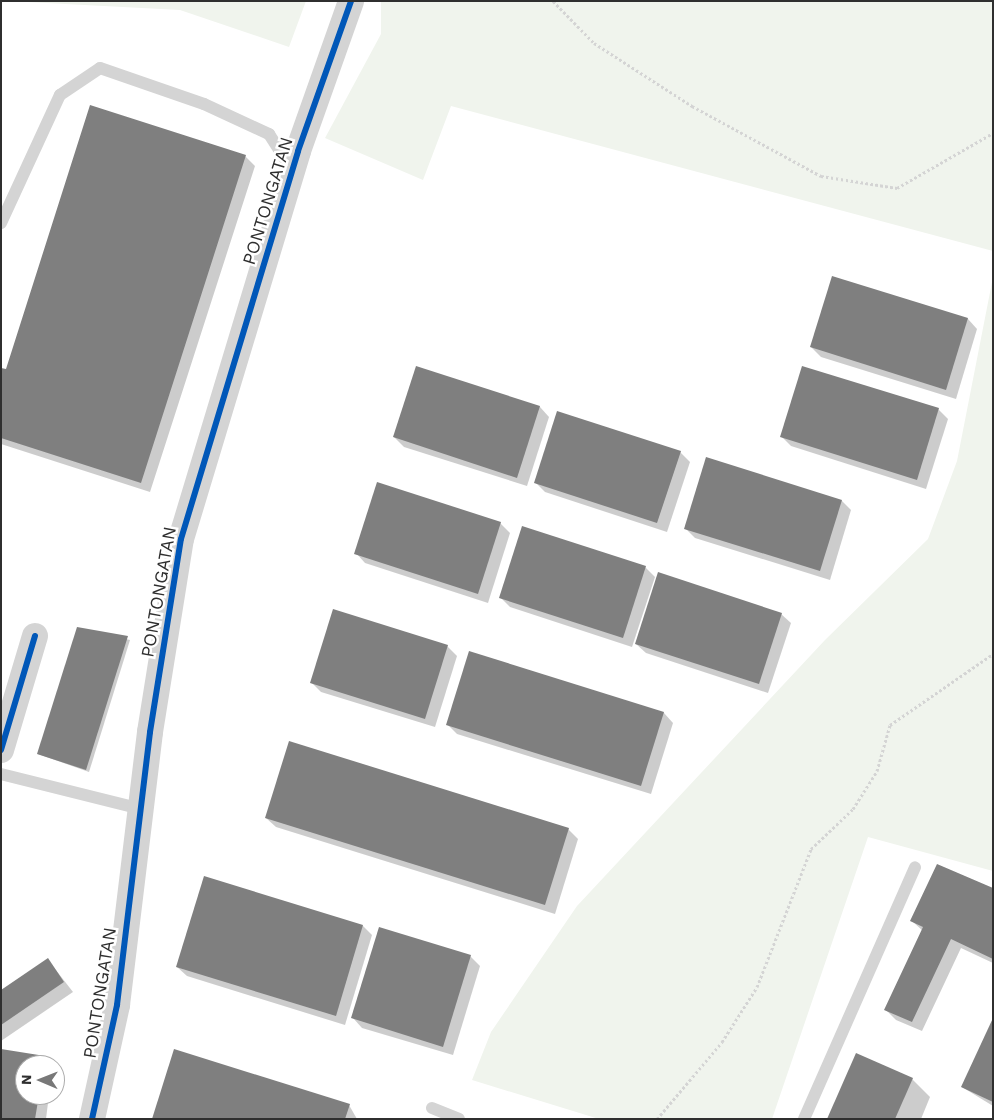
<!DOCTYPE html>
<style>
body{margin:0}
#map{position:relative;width:994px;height:1120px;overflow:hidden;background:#fff;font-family:"Work Sans",sans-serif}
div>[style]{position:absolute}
.green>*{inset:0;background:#f0f4ed}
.shadow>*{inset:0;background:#0003}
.building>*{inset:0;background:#7f7f7f}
.path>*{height:3px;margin-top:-1.5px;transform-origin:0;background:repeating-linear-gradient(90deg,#d4d4d4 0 2.5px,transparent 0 5px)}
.lane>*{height:12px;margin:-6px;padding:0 6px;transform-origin:6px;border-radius:6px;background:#d4d4d4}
.street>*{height:26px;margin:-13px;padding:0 13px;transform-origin:13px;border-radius:13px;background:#d4d4d4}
.cycleway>*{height:6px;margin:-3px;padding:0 3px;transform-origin:3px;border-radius:3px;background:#0057b8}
span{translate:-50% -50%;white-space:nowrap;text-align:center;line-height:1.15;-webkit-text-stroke:5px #fff;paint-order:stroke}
.street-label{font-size:18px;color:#2f2f2f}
.frame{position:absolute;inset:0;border:2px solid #2f2f2f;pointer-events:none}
.north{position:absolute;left:15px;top:1055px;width:50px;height:50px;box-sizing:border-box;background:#fff;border:1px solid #acacac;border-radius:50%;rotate:271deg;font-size:14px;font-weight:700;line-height:20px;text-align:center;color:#2f2f2f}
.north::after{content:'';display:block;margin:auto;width:18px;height:22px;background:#787878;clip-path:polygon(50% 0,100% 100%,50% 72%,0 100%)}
</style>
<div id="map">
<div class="green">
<div style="clip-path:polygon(8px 1px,306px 1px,289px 47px,180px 10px)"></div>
<div style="clip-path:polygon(381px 1px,993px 1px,993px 251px,451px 106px,423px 180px,325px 138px,381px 34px)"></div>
<div style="clip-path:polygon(993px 277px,993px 871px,868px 837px,772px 1119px,599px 1119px,472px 1080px,491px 1032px,577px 906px,825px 640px,928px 539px,957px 461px)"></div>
</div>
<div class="shadow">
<div style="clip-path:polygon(245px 156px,255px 166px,150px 492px,1px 444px,1px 369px,6px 371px)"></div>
<div style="clip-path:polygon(833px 277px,968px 319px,977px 329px,956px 399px,821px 357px,811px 347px)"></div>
<div style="clip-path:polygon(417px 367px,540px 407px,549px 417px,527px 486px,404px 447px,394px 437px)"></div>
<div style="clip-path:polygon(938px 409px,948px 419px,926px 489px,791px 446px,782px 437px)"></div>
<div style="clip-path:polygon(680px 452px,690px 462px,667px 532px,545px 492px,535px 482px)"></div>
<div style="clip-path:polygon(842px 501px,851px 510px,830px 580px,695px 538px,685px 528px)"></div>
<div style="clip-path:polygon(500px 523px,510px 533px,488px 603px,365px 563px,356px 553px)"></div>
<div style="clip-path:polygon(645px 567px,655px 577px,632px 647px,510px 607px,500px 597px)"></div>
<div style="clip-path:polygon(781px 614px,791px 623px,768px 693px,646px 653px,636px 644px)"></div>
<div style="clip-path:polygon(78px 628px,130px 640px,89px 772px,38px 754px)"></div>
<div style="clip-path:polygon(447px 646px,457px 656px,435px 727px,321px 692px,311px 682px)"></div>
<div style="clip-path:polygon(470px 653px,664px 713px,673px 723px,651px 794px,457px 734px,447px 724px)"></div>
<div style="clip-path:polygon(266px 818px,568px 829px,578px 839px,555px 914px,276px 827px)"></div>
<div style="clip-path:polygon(993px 890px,993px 963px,961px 948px,922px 1031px,896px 1020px,886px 1010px,923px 931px,912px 921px)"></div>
<div style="clip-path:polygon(363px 926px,372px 935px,345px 1025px,187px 976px,177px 967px)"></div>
<div style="clip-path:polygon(470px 956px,480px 966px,453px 1055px,362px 1028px,353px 1018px)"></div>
<div style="clip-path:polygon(48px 960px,73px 992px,1px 1041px,1px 992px)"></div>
<div style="clip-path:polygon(993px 1021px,993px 1106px,962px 1087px)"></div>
<div style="clip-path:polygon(1px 1050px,44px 1057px,52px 1065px,25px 1065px,25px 1095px,49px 1095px,46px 1119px,1px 1119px)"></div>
<div style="clip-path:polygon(912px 1079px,930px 1097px,921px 1119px,829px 1119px)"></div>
<div style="clip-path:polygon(349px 1105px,357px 1119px,153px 1119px)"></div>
</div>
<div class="building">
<div style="clip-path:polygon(90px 105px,246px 155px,141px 483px,1px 438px,1px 368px,6px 369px)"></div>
<div style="clip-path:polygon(832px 276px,968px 318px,946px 390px,810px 347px)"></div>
<div style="clip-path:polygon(416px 366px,540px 406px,517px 478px,393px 437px)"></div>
<div style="clip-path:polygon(802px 366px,939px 408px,917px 480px,780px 437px)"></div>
<div style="clip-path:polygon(557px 411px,681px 451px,657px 523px,534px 483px)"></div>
<div style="clip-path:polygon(706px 457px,842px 500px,820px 571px,684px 529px)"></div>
<div style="clip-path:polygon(377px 482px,501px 522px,478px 594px,354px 554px)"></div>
<div style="clip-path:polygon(522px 526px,646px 566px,623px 638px,499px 598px)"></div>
<div style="clip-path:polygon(658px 572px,782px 613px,759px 684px,635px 644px)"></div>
<div style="clip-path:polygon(333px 609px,448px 645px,425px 719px,310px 683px)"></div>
<div style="clip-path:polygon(77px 627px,128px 636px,86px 770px,37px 754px)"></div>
<div style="clip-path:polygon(469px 651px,664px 712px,641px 786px,446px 725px)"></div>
<div style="clip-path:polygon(289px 741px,569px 828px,545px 905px,265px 818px)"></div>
<div style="clip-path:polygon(937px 864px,993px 888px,993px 959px,951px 939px,912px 1022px,884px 1010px,923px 927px,910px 921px)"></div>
<div style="clip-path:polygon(204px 876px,363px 925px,336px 1016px,176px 967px)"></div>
<div style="clip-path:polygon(379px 927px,471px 955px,443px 1047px,351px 1018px)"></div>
<div style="clip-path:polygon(48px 958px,64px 982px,1px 1025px,1px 990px)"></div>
<div style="clip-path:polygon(993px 1018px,993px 1102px,961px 1087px)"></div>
<div style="clip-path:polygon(1px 1049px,45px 1056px,44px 1065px,25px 1065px,25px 1095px,39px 1095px,35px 1119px,1px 1119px)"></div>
<div style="clip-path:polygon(174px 1049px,350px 1104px,345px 1119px,152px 1119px)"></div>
<div style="clip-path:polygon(856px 1053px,913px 1078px,895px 1119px,827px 1119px)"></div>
</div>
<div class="path">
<div style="left:553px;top:1px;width:59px;rotate:45.7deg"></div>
<div style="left:594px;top:43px;width:117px;rotate:32.7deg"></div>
<div style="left:692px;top:106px;width:147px;rotate:28.5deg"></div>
<div style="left:821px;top:176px;width:77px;rotate:9deg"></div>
<div style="left:897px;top:188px;width:111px;rotate:-29.8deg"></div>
<div style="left:657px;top:1119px;width:101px;rotate:-49.8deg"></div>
<div style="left:722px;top:1042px;width:65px;rotate:-57.5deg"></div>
<div style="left:757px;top:987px;width:148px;rotate:-68.6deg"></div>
<div style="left:811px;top:849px;width:58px;rotate:-43.6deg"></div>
<div style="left:853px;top:809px;width:45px;rotate:-57.7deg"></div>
<div style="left:877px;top:771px;width:48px;rotate:-74.2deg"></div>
<div style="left:890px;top:725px;width:125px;rotate:-34.6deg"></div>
</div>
<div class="lane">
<div style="left:1px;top:223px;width:141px;rotate:-65.3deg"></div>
<div style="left:60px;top:95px;width:48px;rotate:-34deg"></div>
<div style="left:100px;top:68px;width:110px;rotate:19.1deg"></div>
<div style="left:204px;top:104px;width:72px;rotate:24.8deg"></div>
<div style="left:269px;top:134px;width:43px;rotate:57.4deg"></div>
<div style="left:1px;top:774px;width:144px;rotate:14deg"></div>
<div style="left:432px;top:1108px;width:29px;rotate:22deg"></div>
<div style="left:804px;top:1119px;width:275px;rotate:-66.2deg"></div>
</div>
<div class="street">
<div style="left:1px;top:750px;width:119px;rotate:-73.4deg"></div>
<div style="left:92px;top:1119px;width:117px;rotate:-77.6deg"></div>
<div style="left:117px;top:1005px;width:275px;rotate:-83.1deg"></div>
<div style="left:150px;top:732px;width:195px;rotate:-80.9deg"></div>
<div style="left:181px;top:539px;width:405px;rotate:-73.2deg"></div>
<div style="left:298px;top:151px;width:159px;rotate:-70.5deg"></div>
</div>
<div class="cycleway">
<div style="left:1px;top:750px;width:119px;rotate:-73.4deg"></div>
<div style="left:92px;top:1119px;width:117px;rotate:-77.6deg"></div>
<div style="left:117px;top:1005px;width:275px;rotate:-83.1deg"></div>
<div style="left:150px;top:732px;width:195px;rotate:-80.9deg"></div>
<div style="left:181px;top:539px;width:405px;rotate:-73.2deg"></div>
<div style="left:298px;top:151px;width:159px;rotate:-70.5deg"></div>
</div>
<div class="street-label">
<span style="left:268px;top:201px;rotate:-73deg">PONTONGATAN</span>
<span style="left:159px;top:592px;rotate:-80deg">PONTONGATAN</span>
<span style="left:100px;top:993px;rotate:-81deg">PONTONGATAN</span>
</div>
<div class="frame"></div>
<div class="north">N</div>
</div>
